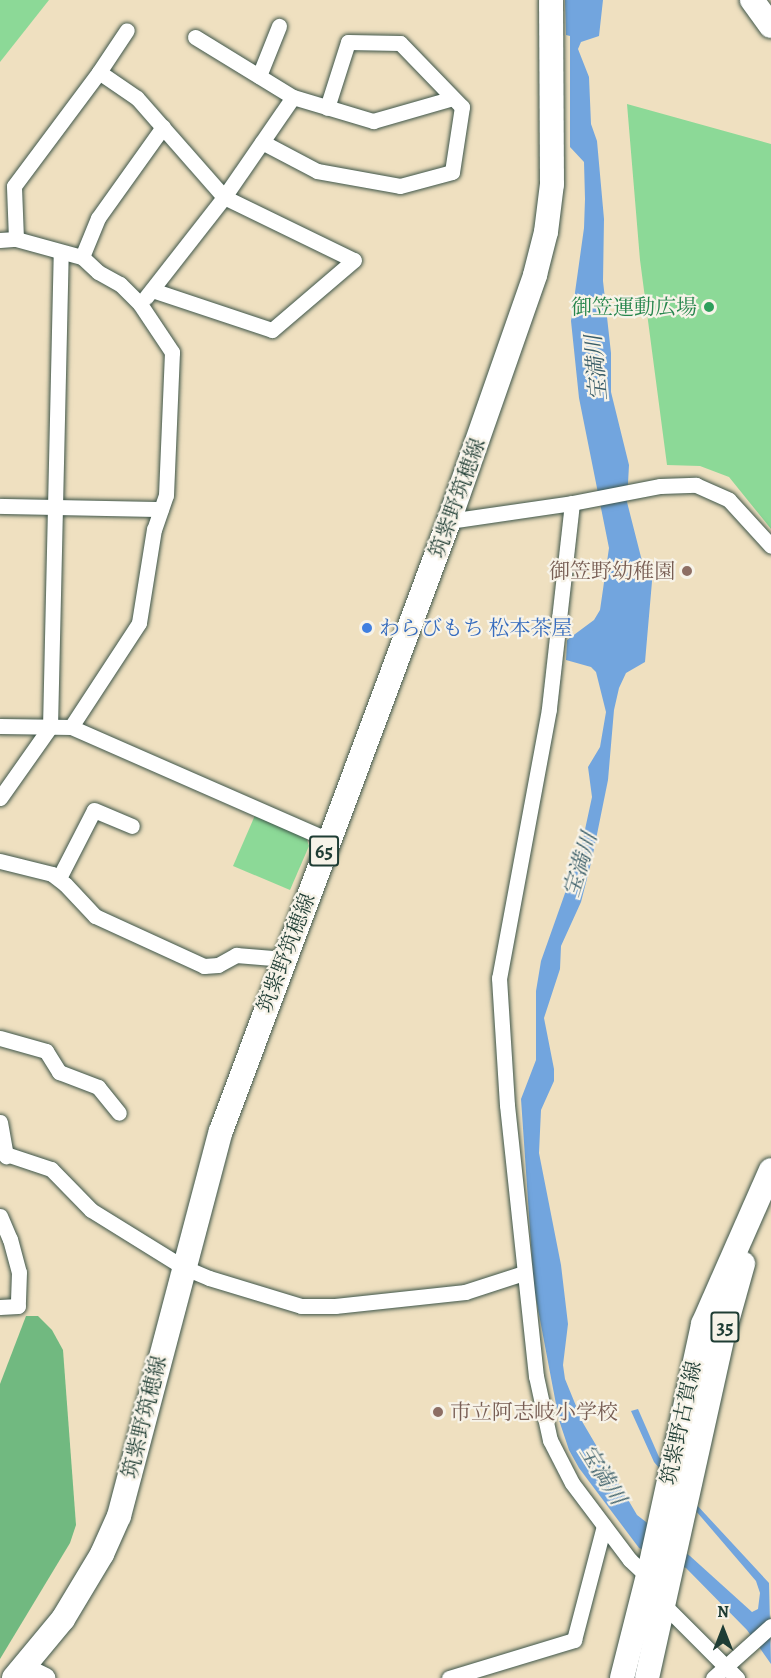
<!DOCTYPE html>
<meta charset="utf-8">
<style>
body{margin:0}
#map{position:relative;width:771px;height:1678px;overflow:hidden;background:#efe0c0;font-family:Alegreya,"Noto Serif JP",serif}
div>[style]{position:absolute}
.green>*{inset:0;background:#8cd997}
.forest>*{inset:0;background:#71b980}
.water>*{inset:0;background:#72a5de}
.roads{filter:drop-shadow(0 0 2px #3e5549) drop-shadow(0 0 2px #3e5549)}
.minor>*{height:15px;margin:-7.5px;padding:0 7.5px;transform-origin:7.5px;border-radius:7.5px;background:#fff}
.tertiary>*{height:20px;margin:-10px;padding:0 10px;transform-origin:10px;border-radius:10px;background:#fff}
.primary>*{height:24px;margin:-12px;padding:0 12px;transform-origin:12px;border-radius:12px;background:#fff}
.dots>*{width:16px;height:16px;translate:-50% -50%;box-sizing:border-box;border:3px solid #f7f3e8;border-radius:50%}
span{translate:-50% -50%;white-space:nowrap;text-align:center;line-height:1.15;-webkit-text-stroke:4.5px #f7f3e8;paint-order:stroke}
.shield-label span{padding:2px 4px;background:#f7f3e8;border:2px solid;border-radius:4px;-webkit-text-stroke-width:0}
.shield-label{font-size:20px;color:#1f3d34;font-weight:700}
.leisure-label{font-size:21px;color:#27864d}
.right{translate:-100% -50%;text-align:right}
.street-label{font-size:21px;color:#1f3d34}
.education-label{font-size:21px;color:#785e54}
.left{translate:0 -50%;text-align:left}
.shop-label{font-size:21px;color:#366cbe}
.water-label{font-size:22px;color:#385c67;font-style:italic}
.north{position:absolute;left:693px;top:1600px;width:60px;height:60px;-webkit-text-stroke:4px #f7f3e8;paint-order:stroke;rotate:0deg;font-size:16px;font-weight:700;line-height:24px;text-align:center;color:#1f3d34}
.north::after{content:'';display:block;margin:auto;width:21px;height:27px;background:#1f3d34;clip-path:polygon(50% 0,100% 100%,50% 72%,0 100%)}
</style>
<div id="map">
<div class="green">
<div style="clip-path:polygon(0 0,49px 0,0 62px)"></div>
<div style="clip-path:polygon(627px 104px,771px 144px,771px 529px,729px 477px,700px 466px,667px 465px,640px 260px)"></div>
<div style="clip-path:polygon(256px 813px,305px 834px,309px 846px,290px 890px,233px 866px)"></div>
</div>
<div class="forest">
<div style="clip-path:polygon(26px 1316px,38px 1316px,52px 1330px,63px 1350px,76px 1525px,70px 1543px,0 1659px,0 1384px)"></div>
</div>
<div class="water">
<div style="clip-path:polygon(565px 0,603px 0,599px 36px,581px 42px,578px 49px,589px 77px,591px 124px,597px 141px,604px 219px,603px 281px,611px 353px,611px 392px,629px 465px,627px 502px,642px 561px,653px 570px,645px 662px,626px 673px,619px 688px,614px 710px,608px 780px,592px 859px,581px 902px,561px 946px,560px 969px,544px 1018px,554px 1069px,554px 1081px,541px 1110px,539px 1153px,561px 1265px,568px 1324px,563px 1365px,565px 1379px,583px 1423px,637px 1515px,690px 1556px,752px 1612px,758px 1609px,760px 1593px,756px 1581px,654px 1462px,631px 1411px,638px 1409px,659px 1457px,695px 1503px,769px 1583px,771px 1664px,747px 1630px,686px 1568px,639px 1548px,579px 1468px,569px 1450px,559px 1420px,534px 1288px,521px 1099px,536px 1060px,536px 991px,541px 961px,581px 848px,592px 797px,588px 767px,600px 747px,606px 712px,596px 672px,591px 667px,566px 660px,567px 640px,594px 620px,600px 610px,609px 548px,579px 398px,571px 321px,584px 228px,585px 199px,584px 162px,570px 147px,570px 36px,566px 35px)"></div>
</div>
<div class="roads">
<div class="minor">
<div style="left:195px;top:37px;width:115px;rotate:31.5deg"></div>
<div style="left:293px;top:97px;width:84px;rotate:16.7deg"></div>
<div style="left:373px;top:121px;width:83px;rotate:-16deg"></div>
<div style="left:99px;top:72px;width:46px;rotate:34.4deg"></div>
<div style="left:137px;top:98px;width:132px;rotate:48.7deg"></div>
<div style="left:224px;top:197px;width:144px;rotate:25.9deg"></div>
<div style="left:354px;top:260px;width:108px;rotate:139.5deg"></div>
<div style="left:272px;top:330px;width:126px;rotate:-161.6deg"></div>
<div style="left:259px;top:76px;width:54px;rotate:-68.2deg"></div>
<div style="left:262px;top:142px;width:62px;rotate:27.8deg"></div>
<div style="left:317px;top:171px;width:84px;rotate:10.2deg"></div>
<div style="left:400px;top:186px;width:54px;rotate:-15.1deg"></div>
<div style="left:452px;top:172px;width:66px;rotate:-81.3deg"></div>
<div style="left:462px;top:107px;width:89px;rotate:-134.1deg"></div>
<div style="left:400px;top:43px;width:52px;rotate:-178.9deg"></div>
<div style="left:348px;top:42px;width:69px;rotate:107.7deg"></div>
<div style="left:16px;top:239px;width:53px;rotate:-92.2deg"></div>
<div style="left:14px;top:186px;width:142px;rotate:-53.3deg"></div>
<div style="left:99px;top:72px;width:50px;rotate:-56.3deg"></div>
<div style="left:0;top:240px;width:16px;rotate:-4deg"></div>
<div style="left:16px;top:239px;width:68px;rotate:15.3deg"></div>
<div style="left:82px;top:257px;width:22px;rotate:43deg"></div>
<div style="left:98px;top:272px;width:25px;rotate:29deg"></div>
<div style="left:120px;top:284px;width:28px;rotate:45deg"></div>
<div style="left:140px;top:304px;width:58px;rotate:56.3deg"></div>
<div style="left:172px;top:352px;width:143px;rotate:92.4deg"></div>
<div style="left:166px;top:495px;width:36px;rotate:109deg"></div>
<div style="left:154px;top:529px;width:95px;rotate:99.1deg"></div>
<div style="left:139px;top:623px;width:124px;rotate:123.2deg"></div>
<div style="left:82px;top:257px;width:42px;rotate:-67.7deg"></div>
<div style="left:98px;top:218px;width:112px;rotate:-54.5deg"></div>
<div style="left:146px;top:297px;width:127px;rotate:-52deg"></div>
<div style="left:224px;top:197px;width:121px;rotate:-55.4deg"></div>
<div style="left:572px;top:503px;width:207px;rotate:96.4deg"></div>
<div style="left:549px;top:709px;width:274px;rotate:100.5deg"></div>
<div style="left:499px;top:978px;width:127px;rotate:86.4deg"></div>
<div style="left:507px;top:1105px;width:273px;rotate:83.9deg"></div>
<div style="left:536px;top:1376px;width:66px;rotate:77.7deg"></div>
<div style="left:550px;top:1440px;width:48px;rotate:62.9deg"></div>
<div style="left:572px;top:1483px;width:96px;rotate:53deg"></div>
<div style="left:630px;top:1560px;width:23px;rotate:43deg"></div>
<div style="left:0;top:506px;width:161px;rotate:1.1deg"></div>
<div style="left:449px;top:521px;width:124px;rotate:-8.3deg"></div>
<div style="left:572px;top:503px;width:90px;rotate:-10.9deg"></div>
<div style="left:660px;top:486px;width:36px;rotate:-2deg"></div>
<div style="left:696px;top:485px;width:36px;rotate:24deg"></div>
<div style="left:729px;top:500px;width:62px;rotate:47.6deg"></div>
<div style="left:0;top:726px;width:71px;rotate:0.8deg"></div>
<div style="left:71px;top:727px;width:281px;rotate:23.7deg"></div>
<div style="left:0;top:798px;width:87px;rotate:-54.8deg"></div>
<div style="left:50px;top:727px;width:475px;rotate:-88.7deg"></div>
<div style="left:0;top:861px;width:54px;rotate:14deg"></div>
<div style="left:52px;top:874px;width:16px;rotate:38deg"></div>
<div style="left:65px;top:884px;width:44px;rotate:46.8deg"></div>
<div style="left:95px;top:916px;width:120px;rotate:24.6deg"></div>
<div style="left:204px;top:966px;width:14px;rotate:-4deg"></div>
<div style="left:218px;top:965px;width:21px;rotate:-29deg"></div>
<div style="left:236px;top:955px;width:49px;rotate:4.7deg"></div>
<div style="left:59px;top:878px;width:76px;rotate:-62.8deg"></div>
<div style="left:94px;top:810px;width:41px;rotate:22.8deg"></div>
<div style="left:0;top:1038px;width:48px;rotate:15.8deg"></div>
<div style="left:46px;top:1051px;width:25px;rotate:58deg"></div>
<div style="left:59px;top:1072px;width:42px;rotate:21deg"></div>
<div style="left:98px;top:1087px;width:33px;rotate:51deg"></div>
<div style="left:0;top:1122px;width:35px;rotate:80deg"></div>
<div style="left:0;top:1152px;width:54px;rotate:18.4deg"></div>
<div style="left:51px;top:1169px;width:57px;rotate:45.7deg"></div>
<div style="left:91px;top:1210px;width:108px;rotate:31.8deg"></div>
<div style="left:183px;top:1267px;width:28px;rotate:23deg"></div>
<div style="left:209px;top:1278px;width:96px;rotate:16.9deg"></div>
<div style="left:301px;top:1306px;width:34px"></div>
<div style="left:335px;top:1306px;width:131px;rotate:-6.1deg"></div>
<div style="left:465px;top:1292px;width:62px;rotate:-17.9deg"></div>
<div style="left:0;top:1216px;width:25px;rotate:67deg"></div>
<div style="left:10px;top:1239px;width:34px;rotate:75deg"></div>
<div style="left:19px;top:1272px;width:34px;rotate:92deg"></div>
<div style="left:18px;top:1306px;width:18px;rotate:177deg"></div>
<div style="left:665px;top:1606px;width:102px;rotate:45deg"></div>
<div style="left:449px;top:1678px;width:131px;rotate:-16.9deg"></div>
<div style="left:574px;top:1640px;width:118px;rotate:-75.3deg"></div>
<div style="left:713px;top:1678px;width:78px;rotate:-41.9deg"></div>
</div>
<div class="tertiary">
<div style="left:23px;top:1667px;width:25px;rotate:26deg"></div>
</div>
<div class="primary">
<div style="left:752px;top:0;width:32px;rotate:54deg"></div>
<div style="left:14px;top:1678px;width:77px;rotate:-50.3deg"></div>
<div style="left:63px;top:1619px;width:76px;rotate:-59deg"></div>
<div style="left:102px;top:1554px;width:42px;rotate:-65.9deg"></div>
<div style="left:119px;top:1516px;width:398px;rotate:-75.2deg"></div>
<div style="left:221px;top:1131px;width:651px;rotate:-69.51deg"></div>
<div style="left:449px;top:521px;width:261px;rotate:-70.7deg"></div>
<div style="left:535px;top:275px;width:44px;rotate:-75.7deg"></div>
<div style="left:546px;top:232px;width:48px;rotate:-82.9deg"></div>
<div style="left:552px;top:184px;width:184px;rotate:-90.3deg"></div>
<div style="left:622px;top:1678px;width:119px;rotate:-75.8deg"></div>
<div style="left:651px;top:1563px;width:245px;rotate:-77.7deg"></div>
<div style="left:703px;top:1324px;width:168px;rotate:-66.2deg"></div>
<div style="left:647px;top:1678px;width:354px;rotate:-77.5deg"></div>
<div style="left:724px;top:1332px;width:71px;rotate:-74.4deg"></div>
</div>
</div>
<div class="dots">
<div style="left:709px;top:307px;background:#2e9e5b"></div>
<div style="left:687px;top:571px;background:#8d6e63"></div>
<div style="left:367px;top:628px;background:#3f7fe0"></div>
<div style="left:438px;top:1412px;background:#8d6e63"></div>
</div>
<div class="shield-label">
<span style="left:324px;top:851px">65</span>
<span style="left:725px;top:1327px">35</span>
</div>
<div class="leisure-label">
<span class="right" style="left:697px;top:307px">御笠運動広場</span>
</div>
<div class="street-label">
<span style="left:457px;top:498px;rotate:-70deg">筑紫野筑穂線</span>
<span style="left:286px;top:953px;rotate:-69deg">筑紫野筑穂線</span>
<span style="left:144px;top:1417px;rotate:-76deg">筑紫野筑穂線</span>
<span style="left:681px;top:1423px;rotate:-78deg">筑紫野古賀線</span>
</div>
<div class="education-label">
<span class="right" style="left:675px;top:571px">御笠野幼稚園</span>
<span class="left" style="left:450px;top:1412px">市立阿志岐小学校</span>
</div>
<div class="shop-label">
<span class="left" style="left:379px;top:628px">わらびもち 松本茶屋</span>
</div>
<div class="water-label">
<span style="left:597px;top:368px;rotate:-95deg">宝満川</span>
<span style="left:581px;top:865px;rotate:-73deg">宝満川</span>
<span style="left:602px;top:1475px;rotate:58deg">宝満川</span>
</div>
<div class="north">N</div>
</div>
